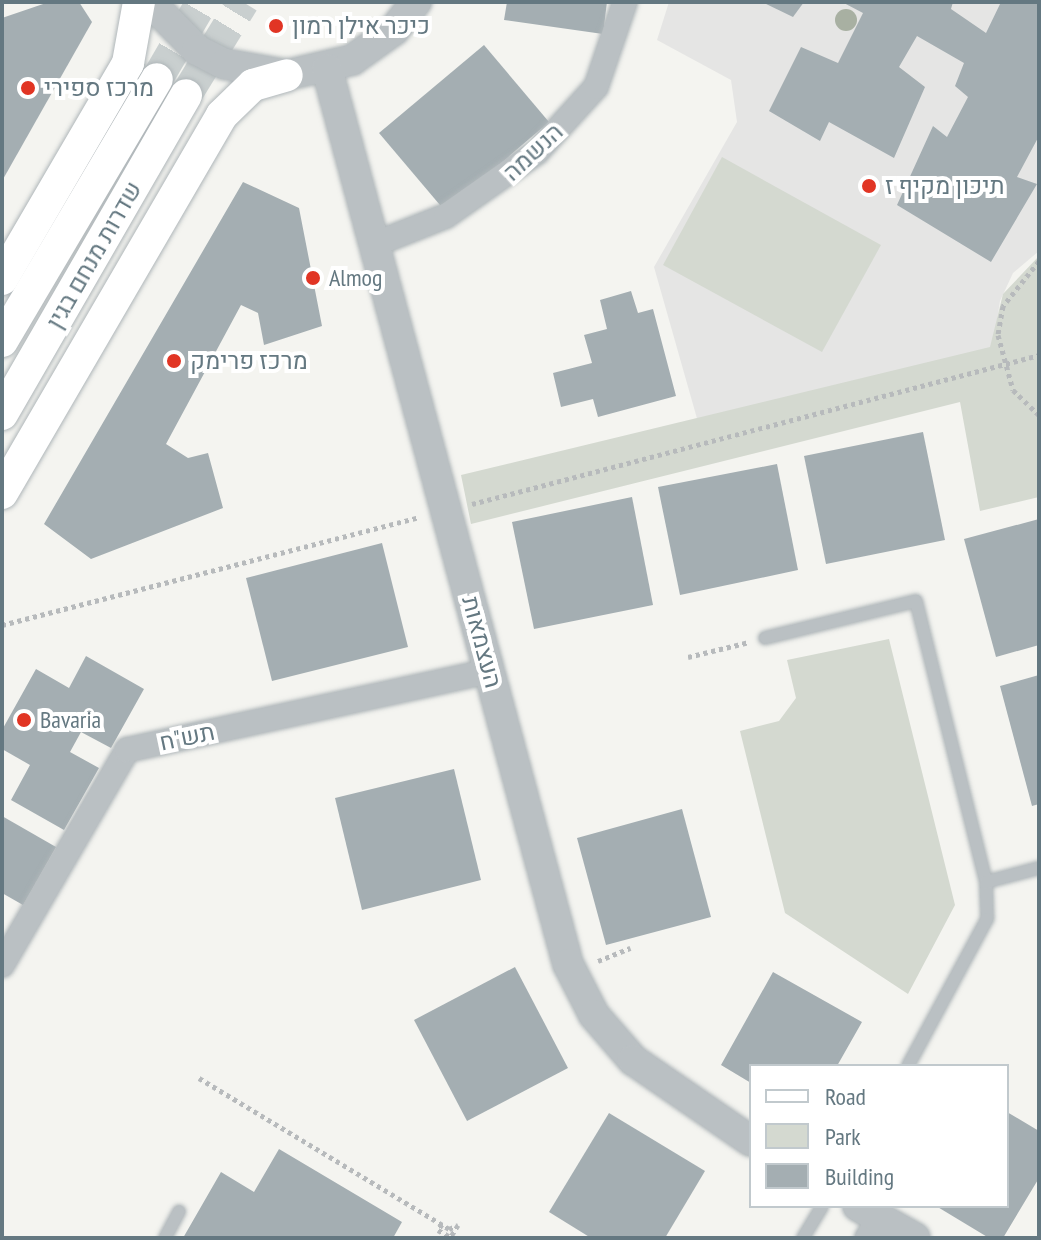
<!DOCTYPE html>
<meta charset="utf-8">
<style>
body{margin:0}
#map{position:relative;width:1041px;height:1240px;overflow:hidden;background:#f4f4f0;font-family:"PT Sans Narrow",Heebo,sans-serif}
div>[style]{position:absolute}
.built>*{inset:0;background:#e5e5e4}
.green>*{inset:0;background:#d4d9d0}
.building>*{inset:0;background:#a4aeb2}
.secondary-tunnel>*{height:32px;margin-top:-16px;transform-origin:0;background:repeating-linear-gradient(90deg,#c9cfcf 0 32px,transparent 0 48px)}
.path>*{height:5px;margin-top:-2.5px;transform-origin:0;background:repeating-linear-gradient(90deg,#b7babc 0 4px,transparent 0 8px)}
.roads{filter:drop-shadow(0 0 2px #afb6b9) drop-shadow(0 0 2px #afb6b9)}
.service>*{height:12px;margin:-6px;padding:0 6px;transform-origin:6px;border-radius:6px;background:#bac0c3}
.minor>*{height:24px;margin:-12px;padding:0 12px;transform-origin:12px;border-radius:12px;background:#bac0c3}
.tertiary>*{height:30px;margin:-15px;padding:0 15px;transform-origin:15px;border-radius:15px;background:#bac0c3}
.secondary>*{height:32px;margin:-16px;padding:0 16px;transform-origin:16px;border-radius:16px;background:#fff}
.trees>*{width:22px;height:22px;margin:-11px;border-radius:50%;background:#a8b0a2}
.dots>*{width:22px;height:22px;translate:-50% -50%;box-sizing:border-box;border:4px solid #fff;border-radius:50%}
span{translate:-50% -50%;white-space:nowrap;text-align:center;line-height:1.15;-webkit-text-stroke:8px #fff;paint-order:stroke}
.poi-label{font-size:24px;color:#647881}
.left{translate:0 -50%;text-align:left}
.street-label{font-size:24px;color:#647881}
.frame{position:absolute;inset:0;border:4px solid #647881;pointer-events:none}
.legend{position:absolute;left:749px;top:1064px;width:260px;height:144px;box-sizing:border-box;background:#fff;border:2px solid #c1c9cd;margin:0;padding:10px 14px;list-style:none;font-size:24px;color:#647881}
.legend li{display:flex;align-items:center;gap:16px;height:40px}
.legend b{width:40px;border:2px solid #c1c9cd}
</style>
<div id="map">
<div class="built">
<div style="clip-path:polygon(669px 2px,1039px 2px,1039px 251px,1013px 273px,1000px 301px,991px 358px,698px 422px,654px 267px,737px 122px,731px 80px,657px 40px)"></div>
</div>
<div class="green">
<div style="clip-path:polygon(722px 157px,881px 245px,822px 352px,663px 265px)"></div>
<div style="clip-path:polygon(1039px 256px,1039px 497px,980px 511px,960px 402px,471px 524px,461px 475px,990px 347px,1003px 294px)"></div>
<div style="clip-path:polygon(889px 639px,955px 905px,908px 994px,785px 913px,740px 731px,779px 721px,796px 698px,787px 660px)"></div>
</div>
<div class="building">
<div style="clip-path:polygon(49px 2px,79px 2px,92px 22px,2px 181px,2px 18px)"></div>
<div style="clip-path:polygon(507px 2px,607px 2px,603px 34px,504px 20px)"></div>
<div style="clip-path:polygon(762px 2px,804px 2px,793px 17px)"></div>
<div style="clip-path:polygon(842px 2px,953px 2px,951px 9px,986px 33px,1001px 2px,1039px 2px,1039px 136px,1017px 177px,1037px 184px,991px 262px,897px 205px,933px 126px,947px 137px,968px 97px,955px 86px,964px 63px,917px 36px,899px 67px,925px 87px,894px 158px,829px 122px,820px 141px,769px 111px,801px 47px,838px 63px,863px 13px)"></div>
<div style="clip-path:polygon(484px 45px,549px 122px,445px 211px,379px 133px)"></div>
<div style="clip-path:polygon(243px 182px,299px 208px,322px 326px,264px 345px,258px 313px,241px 305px,166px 444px,188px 458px,208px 453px,223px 508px,91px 559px,44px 524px)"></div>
<div style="clip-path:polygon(631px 291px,638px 313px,653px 309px,676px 396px,598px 417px,593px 399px,561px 407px,553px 373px,592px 363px,584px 335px,607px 329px,600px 300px)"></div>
<div style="clip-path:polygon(923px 432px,945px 540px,826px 564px,804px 456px)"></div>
<div style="clip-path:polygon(777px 464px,798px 570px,680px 595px,658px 487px)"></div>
<div style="clip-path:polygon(632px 497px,653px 605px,534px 629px,512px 522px)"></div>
<div style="clip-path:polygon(1039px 519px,1039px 645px,996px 657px,964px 539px)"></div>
<div style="clip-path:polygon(382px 543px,408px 647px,272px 681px,246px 578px)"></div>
<div style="clip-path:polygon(86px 656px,144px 689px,111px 748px,81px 732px,70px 752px,99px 768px,64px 830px,11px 800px,30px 765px,2px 749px,2px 730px,36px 669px,69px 688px)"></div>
<div style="clip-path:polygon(1039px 675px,1039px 804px,1032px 806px,1000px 686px)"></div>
<div style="clip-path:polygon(454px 769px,481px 880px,362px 910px,335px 798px)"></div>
<div style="clip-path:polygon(682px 809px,711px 917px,606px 945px,577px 838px)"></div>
<div style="clip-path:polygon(2px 816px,56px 847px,23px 905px,2px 893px)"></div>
<div style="clip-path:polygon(515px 967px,568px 1068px,467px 1121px,414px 1020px)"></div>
<div style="clip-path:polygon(773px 972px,862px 1022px,837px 1066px,751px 1066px,751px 1083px,721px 1065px)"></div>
<div style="clip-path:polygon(1007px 1112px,1039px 1131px,1039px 1178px,1003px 1238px,989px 1238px,936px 1206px,1007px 1206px)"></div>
<div style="clip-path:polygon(609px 1113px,705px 1171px,665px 1238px,591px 1238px,549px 1212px)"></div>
<div style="clip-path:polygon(279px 1149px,402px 1222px,393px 1238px,183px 1238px,221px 1172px,254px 1192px)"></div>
</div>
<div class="secondary-tunnel">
<div style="left:157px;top:79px;width:89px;rotate:-59.7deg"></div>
<div style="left:186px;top:95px;width:109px;rotate:-58.5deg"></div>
</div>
<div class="path">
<div style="left:1039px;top:261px;width:58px;rotate:128.7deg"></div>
<div style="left:1003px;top:306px;width:29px;rotate:100deg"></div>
<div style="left:998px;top:335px;width:57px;rotate:74.7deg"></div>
<div style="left:1013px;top:390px;width:36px;rotate:44deg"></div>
<div style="left:472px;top:504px;width:586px;rotate:-14.72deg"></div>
<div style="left:2px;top:625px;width:431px;rotate:-14.5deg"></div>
<div style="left:688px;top:657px;width:63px;rotate:-13.8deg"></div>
<div style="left:598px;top:961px;width:35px;rotate:-22deg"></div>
<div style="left:199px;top:1078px;width:292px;rotate:31.1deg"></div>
<div style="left:449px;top:1229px;width:10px;rotate:-24deg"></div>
<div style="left:458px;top:1225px;width:15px;rotate:122deg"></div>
<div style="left:442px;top:1224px;width:7px;rotate:124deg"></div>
<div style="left:438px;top:1230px;width:14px;rotate:30deg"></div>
</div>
<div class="roads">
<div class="service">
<div style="left:765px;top:638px;width:155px;rotate:-13.8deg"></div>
<div style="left:916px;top:601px;width:290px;rotate:76deg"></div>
<div style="left:986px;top:882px;width:37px;rotate:88deg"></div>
<div style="left:987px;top:919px;width:167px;rotate:118.3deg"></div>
<div style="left:986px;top:882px;width:55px;rotate:-14.8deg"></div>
<div style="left:165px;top:1238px;width:30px;rotate:-62deg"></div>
<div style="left:803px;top:1238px;width:37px;rotate:-59deg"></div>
</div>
<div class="minor">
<div style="left:378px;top:243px;width:73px;rotate:-21.7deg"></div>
<div style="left:446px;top:216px;width:111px;rotate:-35.1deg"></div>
<div style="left:537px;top:152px;width:88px;rotate:-47.8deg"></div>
<div style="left:596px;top:87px;width:90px;rotate:-71.2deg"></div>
<div style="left:2px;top:965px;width:249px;rotate:-59.8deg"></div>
<div style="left:127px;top:750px;width:371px;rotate:-12.3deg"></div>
<div style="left:867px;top:1238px;width:25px;rotate:-58deg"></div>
</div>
<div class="tertiary">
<div style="left:150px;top:2px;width:67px;rotate:45.6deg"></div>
<div style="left:197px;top:50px;width:31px;rotate:27deg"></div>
<div style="left:225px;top:64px;width:63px;rotate:10.1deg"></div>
<div style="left:287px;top:75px;width:67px;rotate:-13deg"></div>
<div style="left:352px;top:60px;width:52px;rotate:-35.5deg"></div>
<div style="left:394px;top:30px;width:36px;rotate:-52deg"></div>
<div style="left:327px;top:69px;width:927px;rotate:74.93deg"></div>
<div style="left:568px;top:964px;width:57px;rotate:63deg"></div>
<div style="left:594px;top:1015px;width:60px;rotate:49.1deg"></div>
<div style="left:633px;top:1060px;width:143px;rotate:34.5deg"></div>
<div style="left:858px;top:1206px;width:65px;rotate:29.3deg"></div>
</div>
<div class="secondary">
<div style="left:2px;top:279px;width:250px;rotate:-59.7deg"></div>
<div style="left:128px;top:63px;width:62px;rotate:-79.8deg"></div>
<div style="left:2px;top:341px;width:304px;rotate:-59.4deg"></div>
<div style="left:2px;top:414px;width:368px;rotate:-60deg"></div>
<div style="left:2px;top:493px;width:437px;rotate:-59.8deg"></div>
<div style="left:222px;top:115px;width:43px;rotate:-44.1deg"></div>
<div style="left:253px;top:85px;width:35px;rotate:-16deg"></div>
</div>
</div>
<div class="trees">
<div style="left:846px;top:20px"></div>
</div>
<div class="dots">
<div style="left:276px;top:26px;background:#e13524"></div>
<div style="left:28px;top:88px;background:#e13524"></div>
<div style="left:869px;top:186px;background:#e13524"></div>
<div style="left:313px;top:278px;background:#e13524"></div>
<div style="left:174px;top:361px;background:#e13524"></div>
<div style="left:24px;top:720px;background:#e13524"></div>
</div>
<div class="poi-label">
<span class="left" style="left:292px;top:26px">כיכר אילן רמון</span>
<span class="left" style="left:44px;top:88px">מרכז ספירי</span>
<span class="left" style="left:885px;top:186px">תיכון מקיף ז</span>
<span class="left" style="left:329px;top:278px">Almog</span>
<span class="left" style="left:190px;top:361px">מרכז פרימק</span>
<span class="left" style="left:40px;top:720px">Bavaria</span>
</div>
<div class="street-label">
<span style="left:533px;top:152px;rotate:-43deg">הנשמה</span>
<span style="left:94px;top:255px;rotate:-60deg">שדרות מנחם בגין</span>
<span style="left:482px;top:642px;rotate:75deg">העצמאות</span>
<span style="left:187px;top:737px;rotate:-12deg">תש"ח</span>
</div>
<div class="frame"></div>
<ul class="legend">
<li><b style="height:10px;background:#fff"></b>Road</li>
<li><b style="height:22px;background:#d4d9d0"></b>Park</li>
<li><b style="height:22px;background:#a4aeb2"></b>Building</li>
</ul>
</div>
